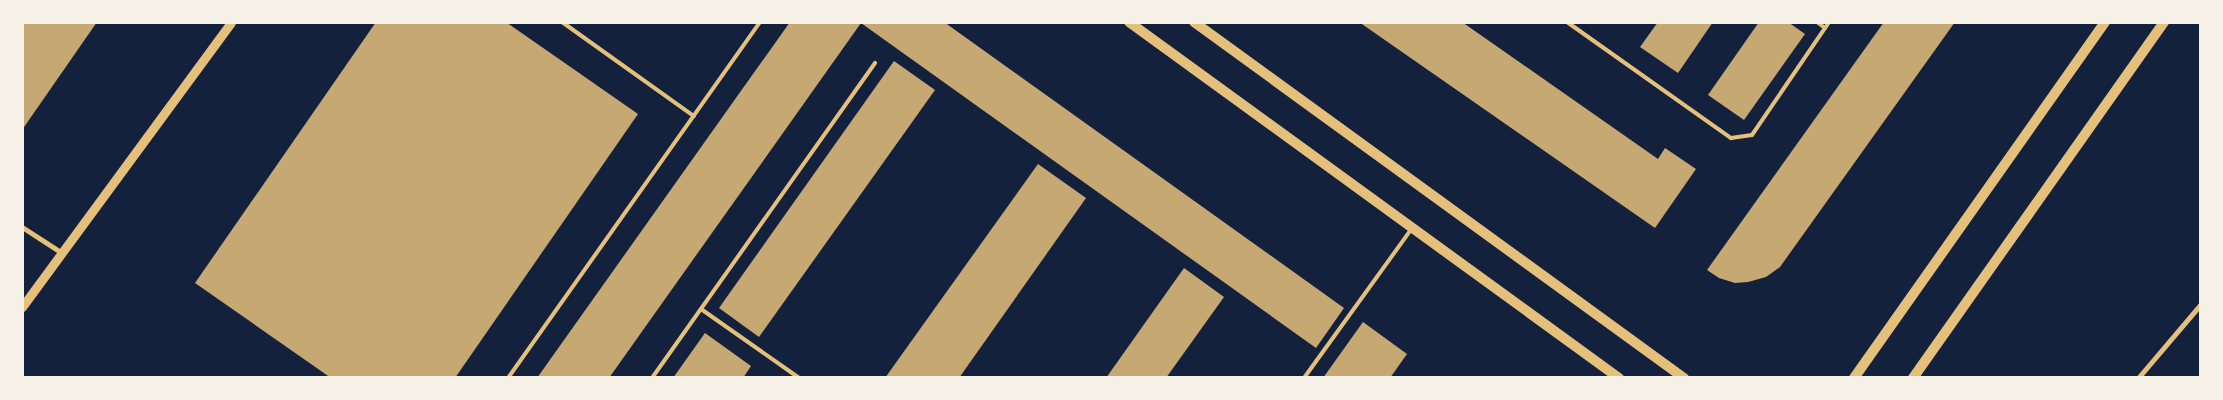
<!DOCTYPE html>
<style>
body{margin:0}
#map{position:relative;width:2223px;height:400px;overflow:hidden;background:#14213d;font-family:Georgia,serif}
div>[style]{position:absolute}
.building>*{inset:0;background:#c6a872}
.service>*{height:4px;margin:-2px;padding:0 2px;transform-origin:2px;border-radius:2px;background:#e5c07b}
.minor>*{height:5px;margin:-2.5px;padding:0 2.5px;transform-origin:2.5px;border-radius:2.5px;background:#e5c07b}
.tertiary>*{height:9px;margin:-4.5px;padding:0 4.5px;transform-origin:4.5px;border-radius:4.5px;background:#e5c07b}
.secondary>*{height:10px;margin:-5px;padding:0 5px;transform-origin:5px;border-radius:5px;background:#e5c07b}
span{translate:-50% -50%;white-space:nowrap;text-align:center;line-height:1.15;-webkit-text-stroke:4px #f6f1e7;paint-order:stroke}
.frame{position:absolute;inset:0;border:24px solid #f6f1e7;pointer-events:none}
</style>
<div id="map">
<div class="building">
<div style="clip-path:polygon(22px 22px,97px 22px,22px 130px)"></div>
<div style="clip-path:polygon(376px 22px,506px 22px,638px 114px,455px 378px,331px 378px,195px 283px)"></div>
<div style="clip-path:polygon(790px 22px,944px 22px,1344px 308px,1316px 348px,861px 23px,609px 378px,537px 378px)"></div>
<div style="clip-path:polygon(1359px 22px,1462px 22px,1658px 159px,1665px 148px,1696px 169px,1655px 228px)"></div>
<div style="clip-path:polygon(1658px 22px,1713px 22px,1678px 73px,1640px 47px)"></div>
<div style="clip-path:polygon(1759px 22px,1788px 22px,1805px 34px,1744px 120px,1708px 95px)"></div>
<div style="clip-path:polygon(1884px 22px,1955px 22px,1780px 267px,1766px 277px,1748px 282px,1735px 283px,1719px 278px,1707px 270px)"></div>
<div style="clip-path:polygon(894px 61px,935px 90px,759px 337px,719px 308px)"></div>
<div style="clip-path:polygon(1038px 164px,1086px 198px,959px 378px,885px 378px)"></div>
<div style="clip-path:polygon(1184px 268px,1224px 297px,1166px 378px,1106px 378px)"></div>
<div style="clip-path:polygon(1363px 322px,1407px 354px,1390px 378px,1323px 378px)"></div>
<div style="clip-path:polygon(705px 333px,751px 366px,743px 378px,673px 378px)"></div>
</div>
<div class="service">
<div style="left:562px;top:22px;width:162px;rotate:35.5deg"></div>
<div style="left:1567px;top:22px;width:201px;rotate:35.3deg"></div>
<div style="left:1731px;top:138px;width:21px;rotate:-8deg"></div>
<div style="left:1752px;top:135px;width:137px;rotate:-55.7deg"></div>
<div style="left:1817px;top:22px;width:10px;rotate:37deg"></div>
<div style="left:701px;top:309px;width:120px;rotate:35.1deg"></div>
<div style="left:508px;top:378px;width:436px;rotate:-54.7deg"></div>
<div style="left:652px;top:378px;width:386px;rotate:-54.7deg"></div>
<div style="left:1304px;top:378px;width:185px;rotate:-54.2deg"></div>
</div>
<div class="minor">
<div style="left:22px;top:227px;width:48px;rotate:33deg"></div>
<div style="left:2138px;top:378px;width:96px;rotate:-49.7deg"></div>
</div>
<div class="tertiary">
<div style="left:22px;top:307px;width:353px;rotate:-53.7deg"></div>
</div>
<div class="secondary">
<div style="left:1129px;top:22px;width:606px;rotate:36deg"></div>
<div style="left:1194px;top:22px;width:606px;rotate:36deg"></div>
<div style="left:1854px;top:378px;width:436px;rotate:-54.8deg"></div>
<div style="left:1913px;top:378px;width:436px;rotate:-54.8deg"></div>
</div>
<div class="frame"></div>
</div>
